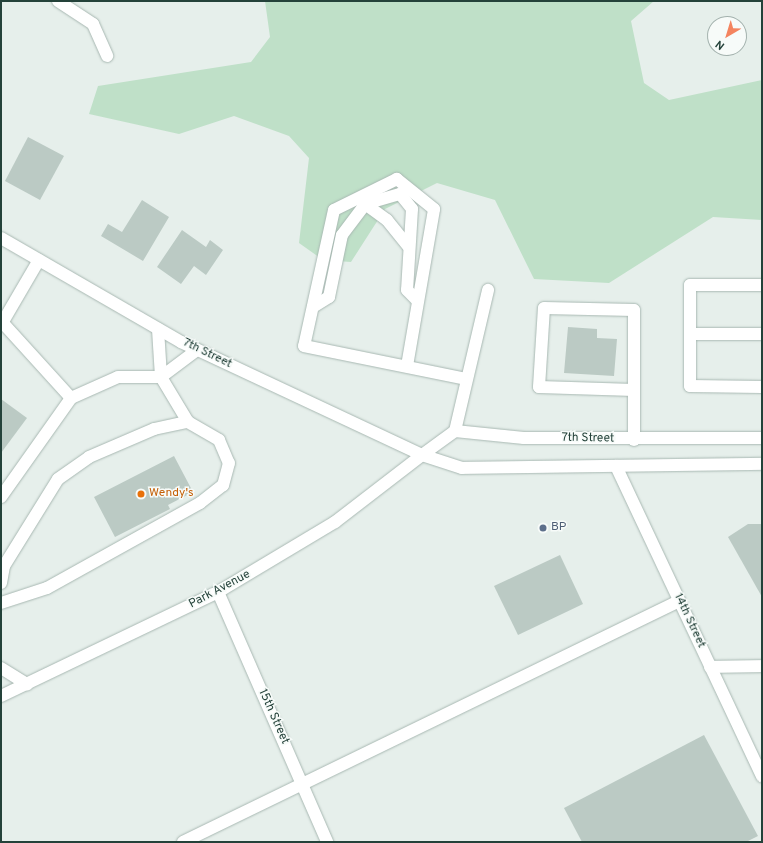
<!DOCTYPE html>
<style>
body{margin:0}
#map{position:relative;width:763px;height:843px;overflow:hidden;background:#e6efeb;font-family:Overpass,sans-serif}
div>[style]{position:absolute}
.green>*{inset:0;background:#bfe0c8}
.building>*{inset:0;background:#bbcac4}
.roads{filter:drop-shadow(0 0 1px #a8b8b2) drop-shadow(0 0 1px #a8b8b2)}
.service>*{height:12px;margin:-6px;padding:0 6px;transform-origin:6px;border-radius:6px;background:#fff}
.minor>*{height:12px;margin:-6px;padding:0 6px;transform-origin:6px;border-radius:6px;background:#fff}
.tertiary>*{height:12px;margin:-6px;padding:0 6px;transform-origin:6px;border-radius:6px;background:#fff}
.secondary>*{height:12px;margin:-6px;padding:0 6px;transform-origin:6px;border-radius:6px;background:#fff}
.dots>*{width:11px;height:11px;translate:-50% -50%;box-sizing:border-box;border:2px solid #f7fbf9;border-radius:50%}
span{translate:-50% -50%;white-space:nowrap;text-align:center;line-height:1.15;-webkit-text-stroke:3px #f7fbf9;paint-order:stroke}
.street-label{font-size:12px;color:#24423a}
.food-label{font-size:12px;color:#c56008}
.left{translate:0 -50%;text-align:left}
.service-label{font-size:12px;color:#4e5e75}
.frame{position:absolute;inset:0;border:2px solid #24423a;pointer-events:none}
.north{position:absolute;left:707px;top:16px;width:40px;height:40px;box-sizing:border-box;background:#f7fbf9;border:1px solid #a3b1ad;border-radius:50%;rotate:218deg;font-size:11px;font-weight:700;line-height:16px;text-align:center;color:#24423a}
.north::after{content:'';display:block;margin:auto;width:14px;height:18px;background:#f4845f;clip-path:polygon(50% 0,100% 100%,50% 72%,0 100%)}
</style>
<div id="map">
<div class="green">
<div style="clip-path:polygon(265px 1px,654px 1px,631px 21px,644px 83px,669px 100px,762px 80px,762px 220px,713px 217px,609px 283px,534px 279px,495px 200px,437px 183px,385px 209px,351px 262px,323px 260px,299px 243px,309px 158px,289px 136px,234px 116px,179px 134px,89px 114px,98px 86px,251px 62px,270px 37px)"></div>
</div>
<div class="building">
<div style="clip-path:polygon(28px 137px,64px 156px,40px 200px,5px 181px)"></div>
<div style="clip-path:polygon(142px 200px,169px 217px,143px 261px,101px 236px,108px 224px,122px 232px)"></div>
<div style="clip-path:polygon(182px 230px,206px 247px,210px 240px,223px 250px,206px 275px,194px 266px,181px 284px,157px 267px)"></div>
<div style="clip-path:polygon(568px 327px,597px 329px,597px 338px,617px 339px,614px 376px,564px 373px)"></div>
<div style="clip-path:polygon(1px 399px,27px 418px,1px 453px)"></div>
<div style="clip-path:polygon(174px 456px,193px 492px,168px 505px,170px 509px,115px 537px,94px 497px)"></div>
<div style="clip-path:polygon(748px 524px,762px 524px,762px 597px,728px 537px)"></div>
<div style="clip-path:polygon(560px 555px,583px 604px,518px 635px,494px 586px)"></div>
<div style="clip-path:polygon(704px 735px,758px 836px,746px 842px,582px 842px,564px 808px)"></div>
</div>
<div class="roads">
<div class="service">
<div style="left:365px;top:204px;width:27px;rotate:36deg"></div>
<div style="left:387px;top:220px;width:35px;rotate:51deg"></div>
<div style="left:762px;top:285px;width:72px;rotate:180deg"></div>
<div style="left:690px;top:285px;width:101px;rotate:90deg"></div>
<div style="left:690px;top:386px;width:72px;rotate:0.8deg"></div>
<div style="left:313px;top:307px;width:19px;rotate:-32deg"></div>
<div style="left:329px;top:297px;width:63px;rotate:-78.2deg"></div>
<div style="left:342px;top:235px;width:39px;rotate:-53deg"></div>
<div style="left:365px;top:204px;width:36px;rotate:-16deg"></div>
<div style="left:400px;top:194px;width:19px;rotate:51deg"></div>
<div style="left:412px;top:209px;width:81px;rotate:93.5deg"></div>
<div style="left:407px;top:290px;width:14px;rotate:45deg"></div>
<div style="left:1px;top:325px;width:75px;rotate:-59.7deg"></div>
<div style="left:158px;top:329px;width:48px;rotate:86.4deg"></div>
<div style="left:690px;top:334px;width:72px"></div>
<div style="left:407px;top:366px;width:159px;rotate:-80.2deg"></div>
<div style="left:434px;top:209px;width:48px;rotate:-141deg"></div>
<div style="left:397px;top:179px;width:70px;rotate:153.8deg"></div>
<div style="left:334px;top:210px;width:139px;rotate:102.4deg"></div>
<div style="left:304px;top:346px;width:165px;rotate:11.5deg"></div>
<div style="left:161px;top:377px;width:45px;rotate:-36.9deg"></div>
<div style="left:634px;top:390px;width:95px;rotate:-178.2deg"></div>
<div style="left:539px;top:387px;width:79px;rotate:-86.4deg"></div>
<div style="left:544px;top:308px;width:90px;rotate:1.3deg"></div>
<div style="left:634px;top:310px;width:130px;rotate:90deg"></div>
<div style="left:71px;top:398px;width:51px;rotate:-24.1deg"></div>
<div style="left:118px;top:377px;width:43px"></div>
<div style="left:161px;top:377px;width:52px;rotate:59deg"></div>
<div style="left:455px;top:431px;width:145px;rotate:-76.8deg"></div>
<div style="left:1px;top:497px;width:121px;rotate:-54.7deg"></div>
<div style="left:71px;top:398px;width:100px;rotate:-132.2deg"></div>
<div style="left:1px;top:583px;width:17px;rotate:-80deg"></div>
<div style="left:4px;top:566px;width:102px;rotate:-58.2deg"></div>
<div style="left:58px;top:479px;width:38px;rotate:-35deg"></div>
<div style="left:89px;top:457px;width:71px;rotate:-23.3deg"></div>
<div style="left:154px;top:429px;width:35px;rotate:-12deg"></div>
<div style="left:188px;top:422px;width:36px;rotate:30deg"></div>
<div style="left:219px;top:440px;width:25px;rotate:67deg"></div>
<div style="left:229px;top:463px;width:23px;rotate:105deg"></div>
<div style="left:223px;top:485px;width:29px;rotate:142deg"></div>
<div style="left:200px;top:503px;width:175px;rotate:150.9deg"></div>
<div style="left:47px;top:588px;width:48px;rotate:161.9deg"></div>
<div style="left:710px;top:667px;width:52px;rotate:-1.1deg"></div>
<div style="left:183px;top:842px;width:551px;rotate:-25.91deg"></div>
</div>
<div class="minor">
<div style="left:58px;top:1px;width:42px;rotate:33.3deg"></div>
<div style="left:93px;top:24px;width:35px;rotate:66deg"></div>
<div style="left:616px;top:466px;width:343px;rotate:64.8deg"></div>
<div style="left:218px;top:592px;width:273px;rotate:66.4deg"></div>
<div style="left:1px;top:668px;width:31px;rotate:32deg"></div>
</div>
<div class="tertiary">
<div style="left:1px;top:696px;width:241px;rotate:-25.6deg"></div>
<div style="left:218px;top:592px;width:136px;rotate:-30.9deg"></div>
<div style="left:335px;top:522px;width:110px;rotate:-37.6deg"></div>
</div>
<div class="secondary">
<div style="left:1px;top:238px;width:208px;rotate:30deg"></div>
<div style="left:181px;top:342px;width:266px;rotate:25.1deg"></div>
<div style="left:422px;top:455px;width:42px;rotate:18deg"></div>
<div style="left:462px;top:468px;width:300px;rotate:-0.8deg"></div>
<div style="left:422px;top:455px;width:41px;rotate:-36deg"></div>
<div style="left:455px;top:431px;width:69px;rotate:5.8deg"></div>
<div style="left:524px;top:438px;width:238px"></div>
</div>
</div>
<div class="dots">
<div style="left:141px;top:494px;background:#e8710a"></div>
<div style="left:543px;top:528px;background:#5c6f8a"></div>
</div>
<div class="street-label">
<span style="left:207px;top:354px;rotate:26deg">7th Street</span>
<span style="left:588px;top:439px;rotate:1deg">7th Street</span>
<span style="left:220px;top:590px;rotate:-28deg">Park Avenue</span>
<span style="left:689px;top:621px;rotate:65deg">14th Street</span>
<span style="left:273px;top:717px;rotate:66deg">15th Street</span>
</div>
<div class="food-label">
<span class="left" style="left:149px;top:494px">Wendy's</span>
</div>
<div class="service-label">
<span class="left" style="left:551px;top:528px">BP</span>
</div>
<div class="frame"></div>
<div class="north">N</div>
</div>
